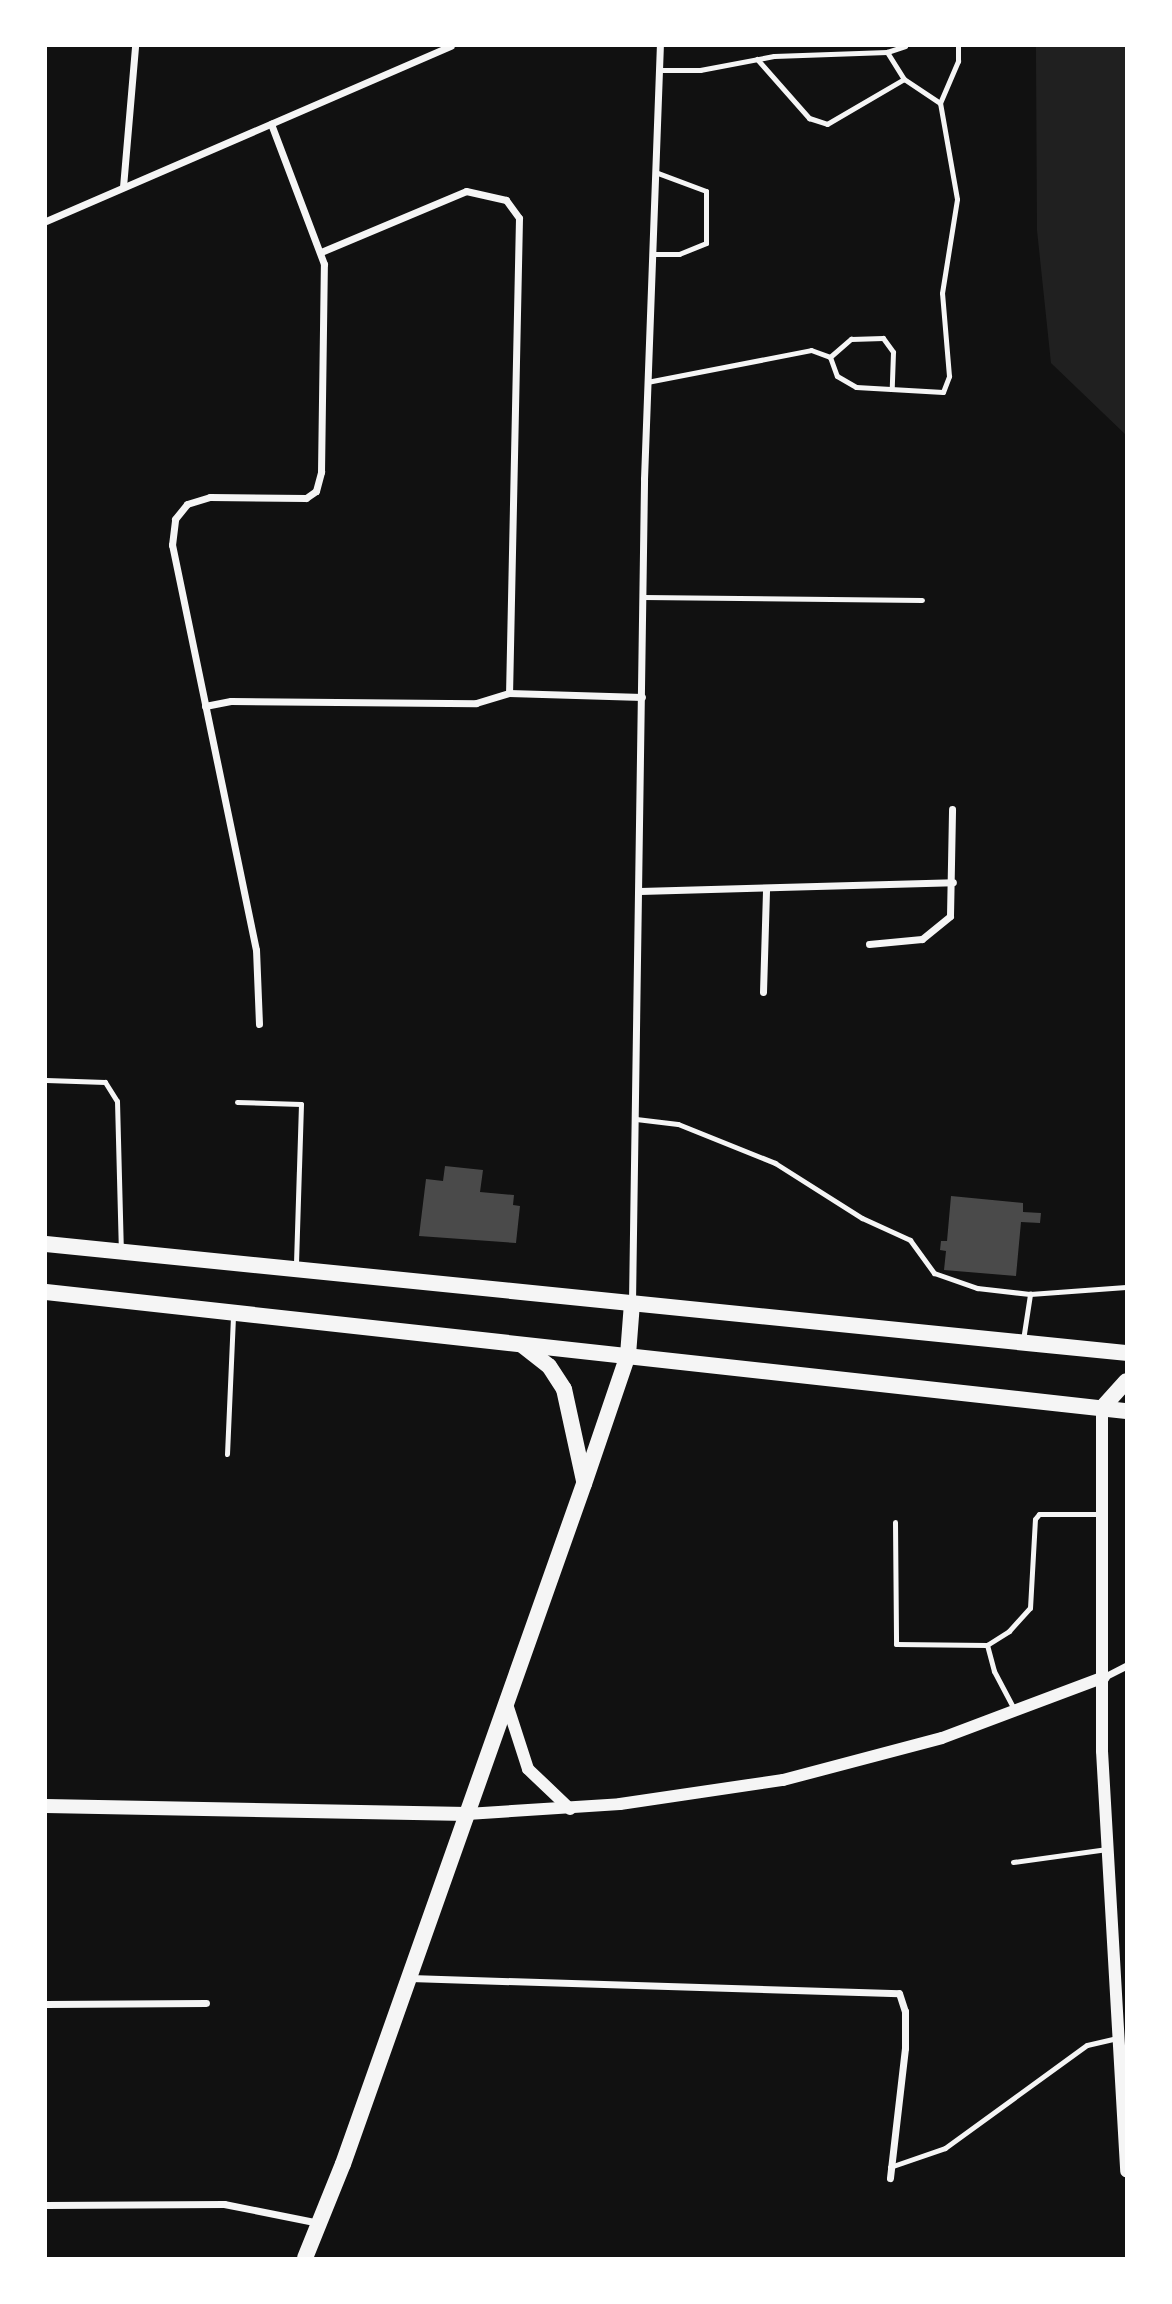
<!DOCTYPE html>
<style>
body{margin:0}
#map{position:relative;width:1172px;height:2304px;overflow:hidden;background:#111;font-family:Karla,sans-serif}
div>[style]{position:absolute}
.green>*{inset:0;background:#202020}
.building>*{inset:0;background:#4a4a4a}
.service>*{height:5px;margin:-2.5px;padding:0 2.5px;transform-origin:2.5px;border-radius:2.5px;background:#f5f5f5}
.minor>*{height:7px;margin:-3.5px;padding:0 3.5px;transform-origin:3.5px;border-radius:3.5px;background:#f5f5f5}
.tertiary>*{height:12px;margin:-6px;padding:0 6px;transform-origin:6px;border-radius:6px;background:#f5f5f5}
.secondary>*{height:14px;margin:-7px;padding:0 7px;transform-origin:7px;border-radius:7px;background:#f5f5f5}
.primary>*{height:16px;margin:-8px;padding:0 8px;transform-origin:8px;border-radius:8px;background:#f5f5f5}
span{translate:-50% -50%;white-space:nowrap;text-align:center;line-height:1.15;-webkit-text-stroke:5px #fff;paint-order:stroke}
.frame{position:absolute;inset:0;border:47px solid #fff;pointer-events:none}
</style>
<div id="map">
<div class="green">
<div style="clip-path:polygon(1036px 46px,1126px 46px,1126px 435px,1051px 363px,1037px 230px)"></div>
</div>
<div class="building">
<div style="clip-path:polygon(445px 1166px,483px 1170px,480px 1192px,514px 1195px,513px 1205px,520px 1206px,516px 1243px,419px 1236px,426px 1179px,443px 1181px)"></div>
<div style="clip-path:polygon(951px 1196px,1023px 1203px,1023px 1212px,1041px 1213px,1040px 1223px,1021px 1222px,1016px 1276px,944px 1270px,946px 1251px,940px 1250px,941px 1241px,947px 1241px)"></div>
</div>
<div class="service">
<div style="left:887px;top:52px;width:32px;rotate:58deg"></div>
<div style="left:904px;top:79px;width:43px;rotate:33.7deg"></div>
<div style="left:757px;top:59px;width:79px;rotate:48.6deg"></div>
<div style="left:809px;top:118px;width:19px;rotate:18deg"></div>
<div style="left:827px;top:124px;width:89px;rotate:-30.3deg"></div>
<div style="left:659px;top:70px;width:41px"></div>
<div style="left:700px;top:70px;width:75px;rotate:-10.7deg"></div>
<div style="left:774px;top:56px;width:113px;rotate:-2deg"></div>
<div style="left:887px;top:52px;width:19px;rotate:-18deg"></div>
<div style="left:652px;top:254px;width:27px"></div>
<div style="left:679px;top:254px;width:29px;rotate:-22deg"></div>
<div style="left:706px;top:243px;width:52px;rotate:-90deg"></div>
<div style="left:706px;top:191px;width:54px;rotate:-159.6deg"></div>
<div style="left:830px;top:357px;width:28px;rotate:-41deg"></div>
<div style="left:851px;top:339px;width:32px;rotate:-2deg"></div>
<div style="left:883px;top:338px;width:17px;rotate:54deg"></div>
<div style="left:893px;top:352px;width:37px;rotate:92deg"></div>
<div style="left:647px;top:382px;width:167px;rotate:-11deg"></div>
<div style="left:811px;top:350px;width:20px;rotate:20deg"></div>
<div style="left:830px;top:357px;width:20px;rotate:70deg"></div>
<div style="left:837px;top:376px;width:22px;rotate:30deg"></div>
<div style="left:856px;top:387px;width:87px;rotate:3.3deg"></div>
<div style="left:943px;top:392px;width:17px;rotate:-69deg"></div>
<div style="left:949px;top:376px;width:83px;rotate:-94.8deg"></div>
<div style="left:942px;top:293px;width:95px;rotate:-80.9deg"></div>
<div style="left:957px;top:199px;width:97px;rotate:-100deg"></div>
<div style="left:940px;top:103px;width:46px;rotate:-66.8deg"></div>
<div style="left:958px;top:61px;width:15px;rotate:-90deg"></div>
<div style="left:643px;top:597px;width:279px;rotate:0.6deg"></div>
<div style="left:46px;top:1080px;width:59px;rotate:1.9deg"></div>
<div style="left:105px;top:1082px;width:22px;rotate:58deg"></div>
<div style="left:117px;top:1101px;width:149px;rotate:88.5deg"></div>
<div style="left:237px;top:1102px;width:64px;rotate:1.8deg"></div>
<div style="left:301px;top:1104px;width:162px;rotate:91.8deg"></div>
<div style="left:636px;top:1119px;width:42px;rotate:6.8deg"></div>
<div style="left:678px;top:1124px;width:105px;rotate:21.9deg"></div>
<div style="left:775px;top:1163px;width:103px;rotate:32.3deg"></div>
<div style="left:862px;top:1218px;width:53px;rotate:24.6deg"></div>
<div style="left:910px;top:1240px;width:41px;rotate:54deg"></div>
<div style="left:934px;top:1273px;width:46px;rotate:19.2deg"></div>
<div style="left:977px;top:1288px;width:53px;rotate:6.5deg"></div>
<div style="left:1023px;top:1340px;width:47px;rotate:-81.3deg"></div>
<div style="left:1030px;top:1294px;width:96px;rotate:-4.2deg"></div>
<div style="left:227px;top:1454px;width:139px;rotate:-87.5deg"></div>
<div style="left:895px;top:1522px;width:122px;rotate:89.5deg"></div>
<div style="left:896px;top:1644px;width:91px;rotate:0.6deg"></div>
<div style="left:1014px;top:1709px;width:43px;rotate:-117.8deg"></div>
<div style="left:994px;top:1671px;width:27px;rotate:-105deg"></div>
<div style="left:987px;top:1645px;width:26px;rotate:-32deg"></div>
<div style="left:1009px;top:1631px;width:31px;rotate:-48deg"></div>
<div style="left:1030px;top:1608px;width:89px;rotate:-86.8deg"></div>
<div style="left:1035px;top:1519px;width:6px;rotate:-51deg"></div>
<div style="left:1039px;top:1514px;width:61px"></div>
<div style="left:1013px;top:1862px;width:95px;rotate:-7.9deg"></div>
<div style="left:890px;top:2167px;width:58px;rotate:-19.1deg"></div>
<div style="left:945px;top:2148px;width:175px;rotate:-36deg"></div>
<div style="left:1087px;top:2045px;width:31px;rotate:-13deg"></div>
</div>
<div class="minor">
<div style="left:123px;top:187px;width:142px;rotate:-85.1deg"></div>
<div style="left:46px;top:221px;width:441px;rotate:-23.4deg"></div>
<div style="left:321px;top:252px;width:157px;rotate:-22.8deg"></div>
<div style="left:466px;top:191px;width:41px;rotate:12.7deg"></div>
<div style="left:506px;top:200px;width:22px;rotate:54deg"></div>
<div style="left:519px;top:218px;width:475px;rotate:91.2deg"></div>
<div style="left:205px;top:706px;width:26px;rotate:-11deg"></div>
<div style="left:231px;top:701px;width:245px;rotate:0.5deg"></div>
<div style="left:476px;top:703px;width:34px;rotate:-17deg"></div>
<div style="left:509px;top:693px;width:133px;rotate:1.7deg"></div>
<div style="left:640px;top:891px;width:313px;rotate:-1.6deg"></div>
<div style="left:869px;top:944px;width:53px;rotate:-5.4deg"></div>
<div style="left:922px;top:939px;width:36px;rotate:-39deg"></div>
<div style="left:950px;top:916px;width:107px;rotate:-88.9deg"></div>
<div style="left:763px;top:992px;width:103px;rotate:-88.3deg"></div>
<div style="left:259px;top:1024px;width:74px;rotate:-92.3deg"></div>
<div style="left:256px;top:950px;width:414px;rotate:-101.7deg"></div>
<div style="left:172px;top:545px;width:26px;rotate:-83deg"></div>
<div style="left:175px;top:519px;width:19px;rotate:-51deg"></div>
<div style="left:187px;top:504px;width:24px;rotate:-17deg"></div>
<div style="left:210px;top:497px;width:96px;rotate:0.6deg"></div>
<div style="left:306px;top:498px;width:12px;rotate:-35deg"></div>
<div style="left:316px;top:491px;width:20px;rotate:-75deg"></div>
<div style="left:321px;top:472px;width:208px;rotate:-89.2deg"></div>
<div style="left:324px;top:264px;width:150px;rotate:-110.7deg"></div>
<div style="left:632px;top:1302px;width:823px;rotate:-89.16deg"></div>
<div style="left:644px;top:479px;width:433px;rotate:-87.9deg"></div>
<div style="left:1104px;top:1677px;width:25px;rotate:-27deg"></div>
<div style="left:410px;top:1978px;width:489px;rotate:1.8deg"></div>
<div style="left:899px;top:1993px;width:19px;rotate:72deg"></div>
<div style="left:905px;top:2011px;width:37px;rotate:90deg"></div>
<div style="left:905px;top:2048px;width:131px;rotate:96.6deg"></div>
<div style="left:46px;top:2004px;width:160px;rotate:-0.4deg"></div>
<div style="left:46px;top:2205px;width:178px;rotate:-0.3deg"></div>
<div style="left:224px;top:2204px;width:97px;rotate:11.3deg"></div>
</div>
<div class="tertiary">
<div style="left:1102px;top:1408px;width:343px;rotate:90deg"></div>
<div style="left:1102px;top:1751px;width:421px;rotate:86.7deg"></div>
<div style="left:507px;top:1704px;width:68px;rotate:72.1deg"></div>
<div style="left:528px;top:1769px;width:58px;rotate:43.6deg"></div>
<div style="left:467px;top:1814px;width:153px;rotate:-3.7deg"></div>
<div style="left:620px;top:1804px;width:165px;rotate:-8.4deg"></div>
<div style="left:783px;top:1780px;width:164px;rotate:-14.8deg"></div>
<div style="left:942px;top:1738px;width:173px;rotate:-20.6deg"></div>
</div>
<div class="secondary">
<div style="left:46px;top:1806px;width:421px;rotate:1.1deg"></div>
</div>
<div class="primary">
<div style="left:46px;top:1244px;width:1085px;rotate:5.76deg"></div>
<div style="left:46px;top:1292px;width:1087px;rotate:6.29deg"></div>
<div style="left:522px;top:1345px;width:34px;rotate:38deg"></div>
<div style="left:549px;top:1366px;width:27px;rotate:57deg"></div>
<div style="left:564px;top:1389px;width:94px;rotate:77.7deg"></div>
<div style="left:1102px;top:1408px;width:36px;rotate:-48deg"></div>
<div style="left:305px;top:2258px;width:101px;rotate:-68deg"></div>
<div style="left:343px;top:2164px;width:721px;rotate:-70.49deg"></div>
<div style="left:584px;top:1484px;width:136px;rotate:-71.2deg"></div>
<div style="left:628px;top:1355px;width:52px;rotate:-85.6deg"></div>
</div>
<div class="frame"></div>
</div>
